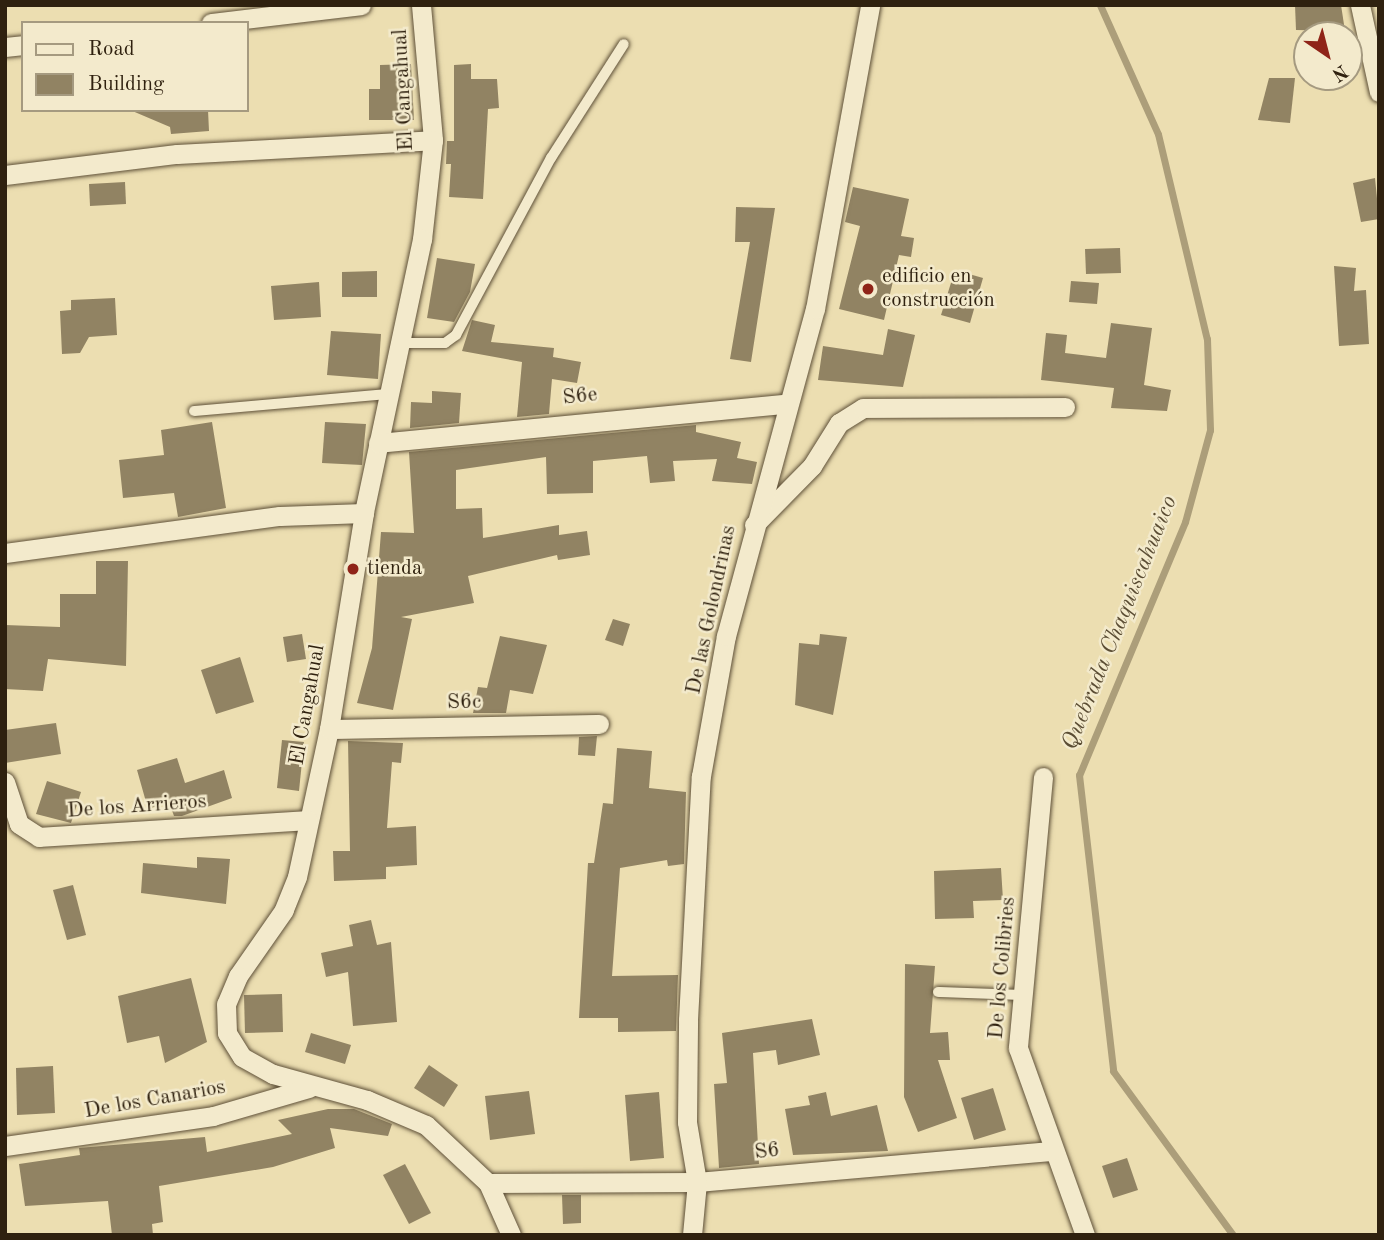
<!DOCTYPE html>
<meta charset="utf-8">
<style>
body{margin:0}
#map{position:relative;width:1384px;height:1240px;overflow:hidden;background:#ecdeb1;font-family:"Old Standard TT",serif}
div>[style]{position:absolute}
.stream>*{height:7px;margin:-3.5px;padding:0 3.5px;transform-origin:3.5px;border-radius:3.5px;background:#ac9e7a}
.building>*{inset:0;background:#918363}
.roads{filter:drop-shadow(0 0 2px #5e5038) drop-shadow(0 0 2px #5e5038)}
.lane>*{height:10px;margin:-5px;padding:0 5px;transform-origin:5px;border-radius:5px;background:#f3eacc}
.street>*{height:19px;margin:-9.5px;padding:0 9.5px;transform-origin:9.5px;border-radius:9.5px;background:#f3eacc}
.dots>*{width:19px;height:19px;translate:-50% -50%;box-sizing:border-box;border:4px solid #f3eacc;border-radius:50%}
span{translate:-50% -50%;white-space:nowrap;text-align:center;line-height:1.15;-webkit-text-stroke:5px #f3eacc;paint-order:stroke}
.street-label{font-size:21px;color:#2f210f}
.poi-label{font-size:21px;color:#2f210f}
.left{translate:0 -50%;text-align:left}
.water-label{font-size:23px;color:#5b4d34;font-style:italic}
.frame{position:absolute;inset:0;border:7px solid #2f210f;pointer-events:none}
.legend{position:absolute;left:21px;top:21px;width:228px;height:91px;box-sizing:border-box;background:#f3eacc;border:2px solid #a59a80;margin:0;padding:9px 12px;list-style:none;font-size:21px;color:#2f210f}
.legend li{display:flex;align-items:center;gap:14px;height:35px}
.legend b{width:35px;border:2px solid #a59a80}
.north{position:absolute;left:1293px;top:21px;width:70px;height:70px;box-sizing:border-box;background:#f3eacc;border:2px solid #a59a80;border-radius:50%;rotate:145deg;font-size:19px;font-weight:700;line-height:28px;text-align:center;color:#2f210f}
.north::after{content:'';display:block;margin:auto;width:24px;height:32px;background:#8f2418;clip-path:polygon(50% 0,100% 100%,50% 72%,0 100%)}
</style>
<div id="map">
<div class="stream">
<div style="left:1100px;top:5px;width:141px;rotate:65.8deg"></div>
<div style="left:1158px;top:134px;width:211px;rotate:76.6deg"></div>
<div style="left:1207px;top:339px;width:91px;rotate:88.1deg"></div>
<div style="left:1210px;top:430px;width:95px;rotate:105.2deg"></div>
<div style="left:1185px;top:522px;width:274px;rotate:112.7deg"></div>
<div style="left:1079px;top:775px;width:298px;rotate:83.4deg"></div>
<div style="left:1113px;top:1071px;width:203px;rotate:53.8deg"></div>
</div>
<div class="building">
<div style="clip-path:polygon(1295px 5px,1341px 5px,1345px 31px,1296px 30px)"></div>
<div style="clip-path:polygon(411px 64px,414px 120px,369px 120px,369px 89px,380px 89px,380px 65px)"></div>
<div style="clip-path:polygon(471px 64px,471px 79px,497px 79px,499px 108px,488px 109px,483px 199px,449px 197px,451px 164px,446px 164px,447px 141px,454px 141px,454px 65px)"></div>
<div style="clip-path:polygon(1269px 78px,1295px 78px,1290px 123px,1258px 120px)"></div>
<div style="clip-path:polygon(130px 110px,208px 110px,209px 131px,171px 134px,170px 127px)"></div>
<div style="clip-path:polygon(1375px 178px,1379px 219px,1361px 222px,1353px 183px)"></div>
<div style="clip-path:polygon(125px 182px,126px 204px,90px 206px,89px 184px)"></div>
<div style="clip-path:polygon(853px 187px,909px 199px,901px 236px,914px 238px,911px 257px,899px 255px,884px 320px,839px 309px,860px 226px,845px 222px)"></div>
<div style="clip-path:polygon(736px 207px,775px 208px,751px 362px,730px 359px,750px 242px,735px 242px)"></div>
<div style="clip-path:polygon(1120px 248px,1121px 273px,1086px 274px,1085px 249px)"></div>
<div style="clip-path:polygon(437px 258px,475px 264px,470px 292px,454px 322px,427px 318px)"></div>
<div style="clip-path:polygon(1334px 266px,1356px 268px,1354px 291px,1366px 290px,1369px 344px,1339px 346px)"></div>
<div style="clip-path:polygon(955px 270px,983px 278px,970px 323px,941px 315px)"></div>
<div style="clip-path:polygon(377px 271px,377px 297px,342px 297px,342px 272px)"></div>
<div style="clip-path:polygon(1071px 281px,1099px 283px,1097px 304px,1069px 302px)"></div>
<div style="clip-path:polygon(319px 282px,321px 317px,274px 320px,271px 286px)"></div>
<div style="clip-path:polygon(115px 298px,117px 335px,89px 337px,80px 353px,62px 354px,60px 311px,71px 310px,71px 300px)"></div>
<div style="clip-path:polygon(472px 320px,495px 325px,491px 342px,554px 348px,553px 357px,581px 362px,577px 383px,552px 379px,549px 414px,517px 417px,522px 362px,462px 351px)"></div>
<div style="clip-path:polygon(1111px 323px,1152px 328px,1144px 385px,1171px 390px,1167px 411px,1111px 408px,1114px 388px,1041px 380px,1046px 333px,1067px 335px,1065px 353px,1106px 358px)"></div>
<div style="clip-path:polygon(888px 329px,915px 335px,903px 387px,818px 380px,823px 346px,883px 355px)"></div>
<div style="clip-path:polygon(331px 331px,381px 334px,378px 379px,327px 375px)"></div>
<div style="clip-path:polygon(432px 391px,461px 393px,459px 423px,410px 428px,411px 402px,432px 403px)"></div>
<div style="clip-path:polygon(212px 422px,226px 508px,178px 517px,174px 493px,123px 498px,119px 460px,164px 455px,161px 430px)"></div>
<div style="clip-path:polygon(325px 422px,366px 424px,362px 465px,322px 463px)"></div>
<div style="clip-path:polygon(696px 425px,696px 432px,741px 442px,737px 458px,757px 462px,752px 484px,712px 481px,717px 459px,673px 461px,675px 481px,650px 483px,647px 456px,593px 461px,593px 493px,547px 494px,546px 457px,456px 470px,456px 509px,482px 508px,483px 538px,559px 525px,559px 535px,587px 531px,590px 555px,558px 560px,557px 555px,468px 576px,474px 603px,401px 617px,412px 619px,393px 710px,357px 703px,372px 648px,381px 532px,414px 533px,409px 452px)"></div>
<div style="clip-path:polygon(96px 561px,128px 561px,126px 666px,48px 659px,43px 691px,5px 689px,5px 625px,60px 627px,60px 594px,96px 594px)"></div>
<div style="clip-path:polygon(613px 619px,630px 624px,623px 646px,605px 640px)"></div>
<div style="clip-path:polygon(302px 634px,306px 659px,287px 662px,283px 637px)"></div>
<div style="clip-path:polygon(820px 634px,847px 637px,833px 715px,795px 705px,799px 643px,819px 645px)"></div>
<div style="clip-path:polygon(500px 636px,547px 645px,533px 694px,510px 690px,506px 713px,473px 713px,478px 687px,487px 688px)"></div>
<div style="clip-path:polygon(240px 657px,254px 702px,216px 714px,201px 670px)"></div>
<div style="clip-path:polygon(56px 723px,61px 754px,5px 763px,5px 730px)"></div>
<div style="clip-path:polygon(597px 736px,595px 756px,578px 755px,579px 737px)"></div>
<div style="clip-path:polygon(282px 740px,304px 742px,299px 791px,277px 788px)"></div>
<div style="clip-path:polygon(348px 741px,403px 743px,401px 763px,392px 762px,387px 828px,416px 826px,417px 865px,386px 867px,386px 879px,334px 881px,333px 851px,350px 851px)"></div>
<div style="clip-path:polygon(617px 748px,652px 751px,649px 788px,686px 792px,684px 864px,668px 866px,667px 860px,620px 868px,612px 976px,678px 975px,676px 1031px,618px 1032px,618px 1018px,579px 1018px,588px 863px,594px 863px,603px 803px,613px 804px)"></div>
<div style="clip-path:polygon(177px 758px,185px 783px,224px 770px,232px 798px,182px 816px,174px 816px,169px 802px,148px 809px,137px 770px)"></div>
<div style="clip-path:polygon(47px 781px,81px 792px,71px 823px,36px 814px)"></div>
<div style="clip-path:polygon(197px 857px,230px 859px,226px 904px,141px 893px,143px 863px,197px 868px)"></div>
<div style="clip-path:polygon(1001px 868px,1003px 900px,973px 901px,974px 918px,935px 919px,934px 871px)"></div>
<div style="clip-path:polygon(73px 885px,86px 935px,67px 940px,53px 890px)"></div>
<div style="clip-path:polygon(371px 920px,377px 945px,391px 942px,397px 1022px,353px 1026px,348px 972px,326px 977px,321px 953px,353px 946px,349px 925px)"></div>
<div style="clip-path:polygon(905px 964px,935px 966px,930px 1033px,948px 1032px,950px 1060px,938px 1060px,957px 1118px,918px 1132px,904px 1097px)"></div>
<div style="clip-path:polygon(191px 978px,207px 1042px,165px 1063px,159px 1036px,127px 1043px,118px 996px)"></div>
<div style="clip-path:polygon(282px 994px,283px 1032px,245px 1033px,244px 995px)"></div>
<div style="clip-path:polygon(812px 1019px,820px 1055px,778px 1065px,776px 1050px,753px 1053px,759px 1164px,719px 1168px,714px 1084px,727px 1083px,722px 1033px)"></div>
<div style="clip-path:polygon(311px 1033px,351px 1045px,345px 1064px,305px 1052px)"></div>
<div style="clip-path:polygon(429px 1065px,458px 1085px,444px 1107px,414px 1088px)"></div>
<div style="clip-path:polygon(53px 1066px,55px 1113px,17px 1115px,16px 1068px)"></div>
<div style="clip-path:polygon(993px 1088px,1006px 1130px,974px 1140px,961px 1098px)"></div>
<div style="clip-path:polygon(529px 1091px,535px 1134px,490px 1140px,485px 1096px)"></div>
<div style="clip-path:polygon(659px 1092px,664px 1158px,630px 1161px,625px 1095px)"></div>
<div style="clip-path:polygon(826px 1092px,831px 1116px,877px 1105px,888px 1151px,793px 1155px,785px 1109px,810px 1105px,808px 1096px)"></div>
<div style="clip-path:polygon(328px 1109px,354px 1109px,392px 1124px,388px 1136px,330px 1128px,335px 1148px,273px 1167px,159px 1186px,163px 1222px,152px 1224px,153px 1235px,112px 1235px,108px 1201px,25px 1206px,19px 1164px,80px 1155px,79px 1148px,205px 1137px,207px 1152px,292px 1134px,278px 1120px)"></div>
<div style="clip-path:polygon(1127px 1158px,1138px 1190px,1113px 1198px,1102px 1166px)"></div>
<div style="clip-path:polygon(405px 1164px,431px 1213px,409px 1224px,383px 1175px)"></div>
<div style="clip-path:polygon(562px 1195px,581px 1195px,581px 1223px,563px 1224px)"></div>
</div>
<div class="roads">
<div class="lane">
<div style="left:400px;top:343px;width:45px"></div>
<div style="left:445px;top:343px;width:14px;rotate:-36deg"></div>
<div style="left:456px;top:335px;width:201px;rotate:-61.8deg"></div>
<div style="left:551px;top:158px;width:135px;rotate:-57.4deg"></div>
<div style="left:194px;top:411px;width:195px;rotate:-5deg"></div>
<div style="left:938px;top:992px;width:86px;rotate:2deg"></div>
</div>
<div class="street">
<div style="left:421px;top:5px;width:136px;rotate:84.9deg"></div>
<div style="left:433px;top:140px;width:100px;rotate:96.3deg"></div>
<div style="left:422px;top:239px;width:280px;rotate:102deg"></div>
<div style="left:364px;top:513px;width:219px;rotate:99.2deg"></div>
<div style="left:329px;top:729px;width:151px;rotate:102.2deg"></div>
<div style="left:297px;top:877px;width:35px;rotate:112deg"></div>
<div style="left:284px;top:910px;width:80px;rotate:124.9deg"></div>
<div style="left:238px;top:976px;width:30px;rotate:113deg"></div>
<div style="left:226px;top:1004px;width:29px;rotate:88deg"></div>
<div style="left:227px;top:1033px;width:28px;rotate:58deg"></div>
<div style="left:242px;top:1057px;width:35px;rotate:29deg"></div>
<div style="left:273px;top:1074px;width:98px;rotate:15.5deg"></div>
<div style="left:367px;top:1100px;width:64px;rotate:23deg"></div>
<div style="left:426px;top:1125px;width:85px;rotate:43.1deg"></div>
<div style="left:488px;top:1183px;width:57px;rotate:66.1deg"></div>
<div style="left:1360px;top:5px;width:89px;rotate:77.7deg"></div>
<div style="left:211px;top:23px;width:151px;rotate:-6.8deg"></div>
<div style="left:5px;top:47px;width:18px;rotate:-6deg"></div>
<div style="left:5px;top:175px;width:173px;rotate:-7deg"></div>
<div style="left:177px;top:154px;width:256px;rotate:-3.1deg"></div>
<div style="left:378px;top:443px;width:410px;rotate:-5.5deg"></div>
<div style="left:754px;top:525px;width:83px;rotate:-45.5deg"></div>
<div style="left:812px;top:466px;width:51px;rotate:-57.9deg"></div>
<div style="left:839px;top:423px;width:28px;rotate:-32deg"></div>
<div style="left:863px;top:408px;width:202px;rotate:-0.3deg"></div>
<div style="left:5px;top:553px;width:277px;rotate:-7.7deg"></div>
<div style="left:280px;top:516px;width:84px;rotate:-2deg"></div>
<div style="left:329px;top:729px;width:270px;rotate:-1.1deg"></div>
<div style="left:1043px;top:777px;width:272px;rotate:95.3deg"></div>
<div style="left:1018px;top:1048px;width:199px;rotate:70.3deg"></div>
<div style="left:5px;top:782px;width:44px;rotate:71.6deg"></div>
<div style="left:19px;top:824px;width:24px;rotate:33deg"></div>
<div style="left:39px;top:837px;width:269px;rotate:-3.6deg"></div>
<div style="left:5px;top:1146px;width:210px;rotate:-8.2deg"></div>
<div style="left:213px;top:1116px;width:100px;rotate:-16.3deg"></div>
<div style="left:488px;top:1183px;width:209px;rotate:-0.3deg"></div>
<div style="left:697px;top:1182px;width:355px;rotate:-5deg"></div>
<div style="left:692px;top:1235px;width:53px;rotate:-84.6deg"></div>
<div style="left:697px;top:1182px;width:61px;rotate:-99.5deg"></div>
<div style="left:687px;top:1122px;width:102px;rotate:-89.4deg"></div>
<div style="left:688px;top:1020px;width:244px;rotate:-87deg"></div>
<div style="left:701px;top:776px;width:142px;rotate:-79.9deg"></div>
<div style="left:726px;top:636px;width:339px;rotate:-74.8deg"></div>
<div style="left:815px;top:309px;width:309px;rotate:-79.7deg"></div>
</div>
</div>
<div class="dots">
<div style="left:868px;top:289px;background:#8f2418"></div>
<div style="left:353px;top:569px;background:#8f2418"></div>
</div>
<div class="street-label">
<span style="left:404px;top:90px;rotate:-93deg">El Cangahual</span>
<span style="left:580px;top:397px;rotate:-6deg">S6e</span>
<span style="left:712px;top:610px;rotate:-78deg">De las Golondrinas</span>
<span style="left:464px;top:703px;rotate:-1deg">S6c</span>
<span style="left:308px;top:705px;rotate:-80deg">El Cangahual</span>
<span style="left:137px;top:807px;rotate:-4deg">De los Arrieros</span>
<span style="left:1003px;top:968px;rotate:-85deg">De los Colibries</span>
<span style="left:155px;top:1100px;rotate:-10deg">De los Canarios</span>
<span style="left:767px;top:1152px;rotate:-6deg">S6</span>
</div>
<div class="poi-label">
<span class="left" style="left:882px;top:289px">edificio en<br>construcción</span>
<span class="left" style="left:367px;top:569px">tienda</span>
</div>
<div class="water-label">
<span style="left:1120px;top:623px;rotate:-68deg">Quebrada Chaquiscahuaico</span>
</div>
<div class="frame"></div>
<ul class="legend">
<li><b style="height:9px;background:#f3eacc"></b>Road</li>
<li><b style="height:19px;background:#918363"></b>Building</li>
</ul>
<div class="north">N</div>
</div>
